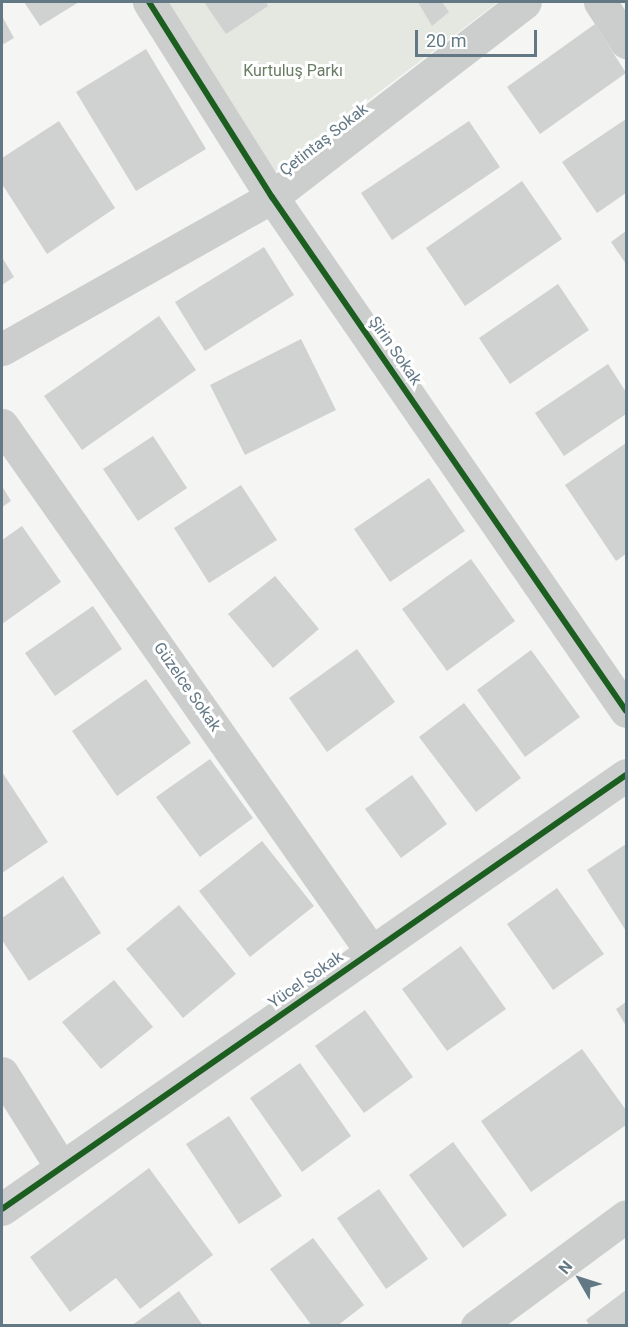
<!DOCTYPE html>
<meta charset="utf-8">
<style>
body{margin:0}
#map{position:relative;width:628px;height:1327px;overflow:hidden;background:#f5f5f3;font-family:Roboto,sans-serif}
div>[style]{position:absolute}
.green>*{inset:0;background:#e4e8e1}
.building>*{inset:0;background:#d0d1d1}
.minor>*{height:33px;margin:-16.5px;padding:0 16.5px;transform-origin:16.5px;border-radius:16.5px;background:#cccece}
.tertiary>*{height:33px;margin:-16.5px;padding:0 16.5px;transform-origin:16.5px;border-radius:16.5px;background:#cccece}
.cycleway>*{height:6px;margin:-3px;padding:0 3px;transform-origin:3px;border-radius:3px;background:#1b5e20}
span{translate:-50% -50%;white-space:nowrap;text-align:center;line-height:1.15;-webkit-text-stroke:6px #fff;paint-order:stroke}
.park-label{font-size:16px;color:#697c63}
.street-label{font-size:16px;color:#637885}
.frame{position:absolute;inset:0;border:3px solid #637885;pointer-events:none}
.north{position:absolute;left:550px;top:1249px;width:60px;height:60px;-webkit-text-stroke:4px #fff;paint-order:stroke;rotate:309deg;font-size:16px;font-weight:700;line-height:24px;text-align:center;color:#637885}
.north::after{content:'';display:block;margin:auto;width:21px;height:27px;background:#637885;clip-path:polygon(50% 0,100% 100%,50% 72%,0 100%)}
.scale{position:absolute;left:415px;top:30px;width:122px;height:27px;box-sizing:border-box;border:3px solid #637885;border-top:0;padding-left:8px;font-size:18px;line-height:21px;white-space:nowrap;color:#637885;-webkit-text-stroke:4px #fff;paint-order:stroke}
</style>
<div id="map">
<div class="green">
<div style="clip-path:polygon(167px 2px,498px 2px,275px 171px)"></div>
</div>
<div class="building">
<div style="clip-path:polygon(24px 2px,79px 2px,40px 26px)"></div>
<div style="clip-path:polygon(204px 2px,266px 2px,268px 6px,226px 34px)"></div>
<div style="clip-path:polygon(418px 2px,442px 2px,449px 12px,432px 26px)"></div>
<div style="clip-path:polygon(2px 16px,14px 38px,2px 45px)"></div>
<div style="clip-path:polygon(595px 24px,626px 73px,540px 134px,507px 87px)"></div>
<div style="clip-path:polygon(146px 49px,206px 149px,136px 191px,76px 92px)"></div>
<div style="clip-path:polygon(626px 119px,626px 193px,597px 213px,562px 162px)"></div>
<div style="clip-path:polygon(59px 121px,115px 208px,47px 254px,2px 184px,2px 158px)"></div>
<div style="clip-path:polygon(469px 121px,500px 167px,392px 240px,361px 193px)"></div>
<div style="clip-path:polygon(522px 181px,562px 239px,465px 306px,426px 248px)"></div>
<div style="clip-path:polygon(626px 231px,626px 264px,611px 242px)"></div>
<div style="clip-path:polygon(264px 247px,294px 295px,205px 351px,175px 302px)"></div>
<div style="clip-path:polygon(2px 257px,14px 277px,2px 285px)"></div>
<div style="clip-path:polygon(558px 284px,589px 330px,510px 384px,479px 338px)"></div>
<div style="clip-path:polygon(159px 316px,196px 370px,82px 450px,44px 396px)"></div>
<div style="clip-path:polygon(301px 339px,336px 410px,245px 455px,210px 385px)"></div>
<div style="clip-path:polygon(608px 364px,626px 392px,626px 414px,564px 456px,535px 413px)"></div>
<div style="clip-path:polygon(153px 436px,187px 488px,138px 521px,103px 469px)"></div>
<div style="clip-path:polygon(626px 443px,626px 554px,616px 561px,565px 485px)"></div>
<div style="clip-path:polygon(429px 478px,465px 531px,390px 582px,354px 529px)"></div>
<div style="clip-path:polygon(241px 485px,277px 540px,209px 583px,174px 528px)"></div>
<div style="clip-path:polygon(2px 486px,11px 501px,2px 507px)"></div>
<div style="clip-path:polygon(22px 526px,61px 582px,2px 624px,2px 540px)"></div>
<div style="clip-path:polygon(471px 559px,515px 621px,447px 671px,402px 609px)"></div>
<div style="clip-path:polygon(275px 576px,319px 629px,273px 668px,228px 614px)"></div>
<div style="clip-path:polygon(93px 606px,122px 649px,55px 696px,25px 653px)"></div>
<div style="clip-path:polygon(357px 649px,395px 702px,327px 752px,289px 698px)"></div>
<div style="clip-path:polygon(531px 650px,580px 717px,525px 757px,477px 690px)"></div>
<div style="clip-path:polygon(146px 679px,191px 743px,117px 796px,72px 731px)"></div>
<div style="clip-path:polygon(464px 703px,521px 778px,476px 812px,419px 737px)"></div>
<div style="clip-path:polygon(210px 759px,253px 818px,200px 857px,156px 797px)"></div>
<div style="clip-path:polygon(2px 772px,48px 842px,2px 873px)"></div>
<div style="clip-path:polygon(412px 775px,447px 824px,401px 858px,365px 809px)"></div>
<div style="clip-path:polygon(262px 841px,314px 906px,250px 957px,199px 891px)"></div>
<div style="clip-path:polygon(626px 844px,626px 931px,587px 870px)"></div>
<div style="clip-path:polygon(63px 876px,101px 933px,29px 981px,2px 940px,2px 918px)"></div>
<div style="clip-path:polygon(557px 888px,604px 954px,553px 990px,507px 924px)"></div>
<div style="clip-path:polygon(179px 905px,236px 974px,183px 1018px,126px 949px)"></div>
<div style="clip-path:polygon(461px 946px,506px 1009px,447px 1051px,402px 989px)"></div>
<div style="clip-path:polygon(114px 980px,153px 1027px,101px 1069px,62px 1022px)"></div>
<div style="clip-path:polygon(626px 1002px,626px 1026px,616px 1009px)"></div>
<div style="clip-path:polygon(365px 1010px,413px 1077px,364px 1113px,315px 1046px)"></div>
<div style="clip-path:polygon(582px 1049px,626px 1110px,626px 1125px,531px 1192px,481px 1121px)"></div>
<div style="clip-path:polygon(300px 1063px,351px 1136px,302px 1172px,250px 1098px)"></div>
<div style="clip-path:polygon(229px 1116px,282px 1196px,239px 1224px,186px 1144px)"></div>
<div style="clip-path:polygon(453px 1142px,507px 1215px,463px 1248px,409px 1175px)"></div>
<div style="clip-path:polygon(149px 1168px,213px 1255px,140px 1309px,116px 1278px,70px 1312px,30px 1257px)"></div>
<div style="clip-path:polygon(379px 1189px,428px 1259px,386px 1289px,337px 1218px)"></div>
<div style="clip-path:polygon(313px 1238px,364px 1305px,337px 1326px,312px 1326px,270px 1269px)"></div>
<div style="clip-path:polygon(626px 1290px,626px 1326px,590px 1326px,586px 1320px)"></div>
<div style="clip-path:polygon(179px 1291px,203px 1326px,131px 1326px)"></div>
</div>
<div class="minor">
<div style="left:149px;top:2px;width:231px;rotate:57.8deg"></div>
<div style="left:272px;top:197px;width:624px;rotate:55.44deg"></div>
<div style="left:600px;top:2px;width:48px;rotate:57deg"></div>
<div style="left:2px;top:349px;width:310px;rotate:-29.4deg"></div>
<div style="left:272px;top:197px;width:319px;rotate:-37.6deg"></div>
<div style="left:2px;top:425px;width:643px;rotate:54.95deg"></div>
<div style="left:2px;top:1073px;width:111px;rotate:57.9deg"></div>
<div style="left:2px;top:1209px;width:760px;rotate:-34.82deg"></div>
</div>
<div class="tertiary">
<div style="left:477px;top:1326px;width:185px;rotate:-36.4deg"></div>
</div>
<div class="cycleway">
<div style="left:149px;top:2px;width:231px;rotate:57.8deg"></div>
<div style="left:272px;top:197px;width:624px;rotate:55.44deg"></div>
<div style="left:2px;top:1209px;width:760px;rotate:-34.82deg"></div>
</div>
<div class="park-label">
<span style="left:293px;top:71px">Kurtuluş Parkı</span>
</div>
<div class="street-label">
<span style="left:324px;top:140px;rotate:-38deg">Çetintaş Sokak</span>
<span style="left:395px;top:351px;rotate:55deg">Şirin Sokak</span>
<span style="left:187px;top:687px;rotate:55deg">Güzelce Sokak</span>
<span style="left:306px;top:980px;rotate:-35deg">Yücel Sokak</span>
</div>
<div class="frame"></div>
<div class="north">N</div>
<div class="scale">20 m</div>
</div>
